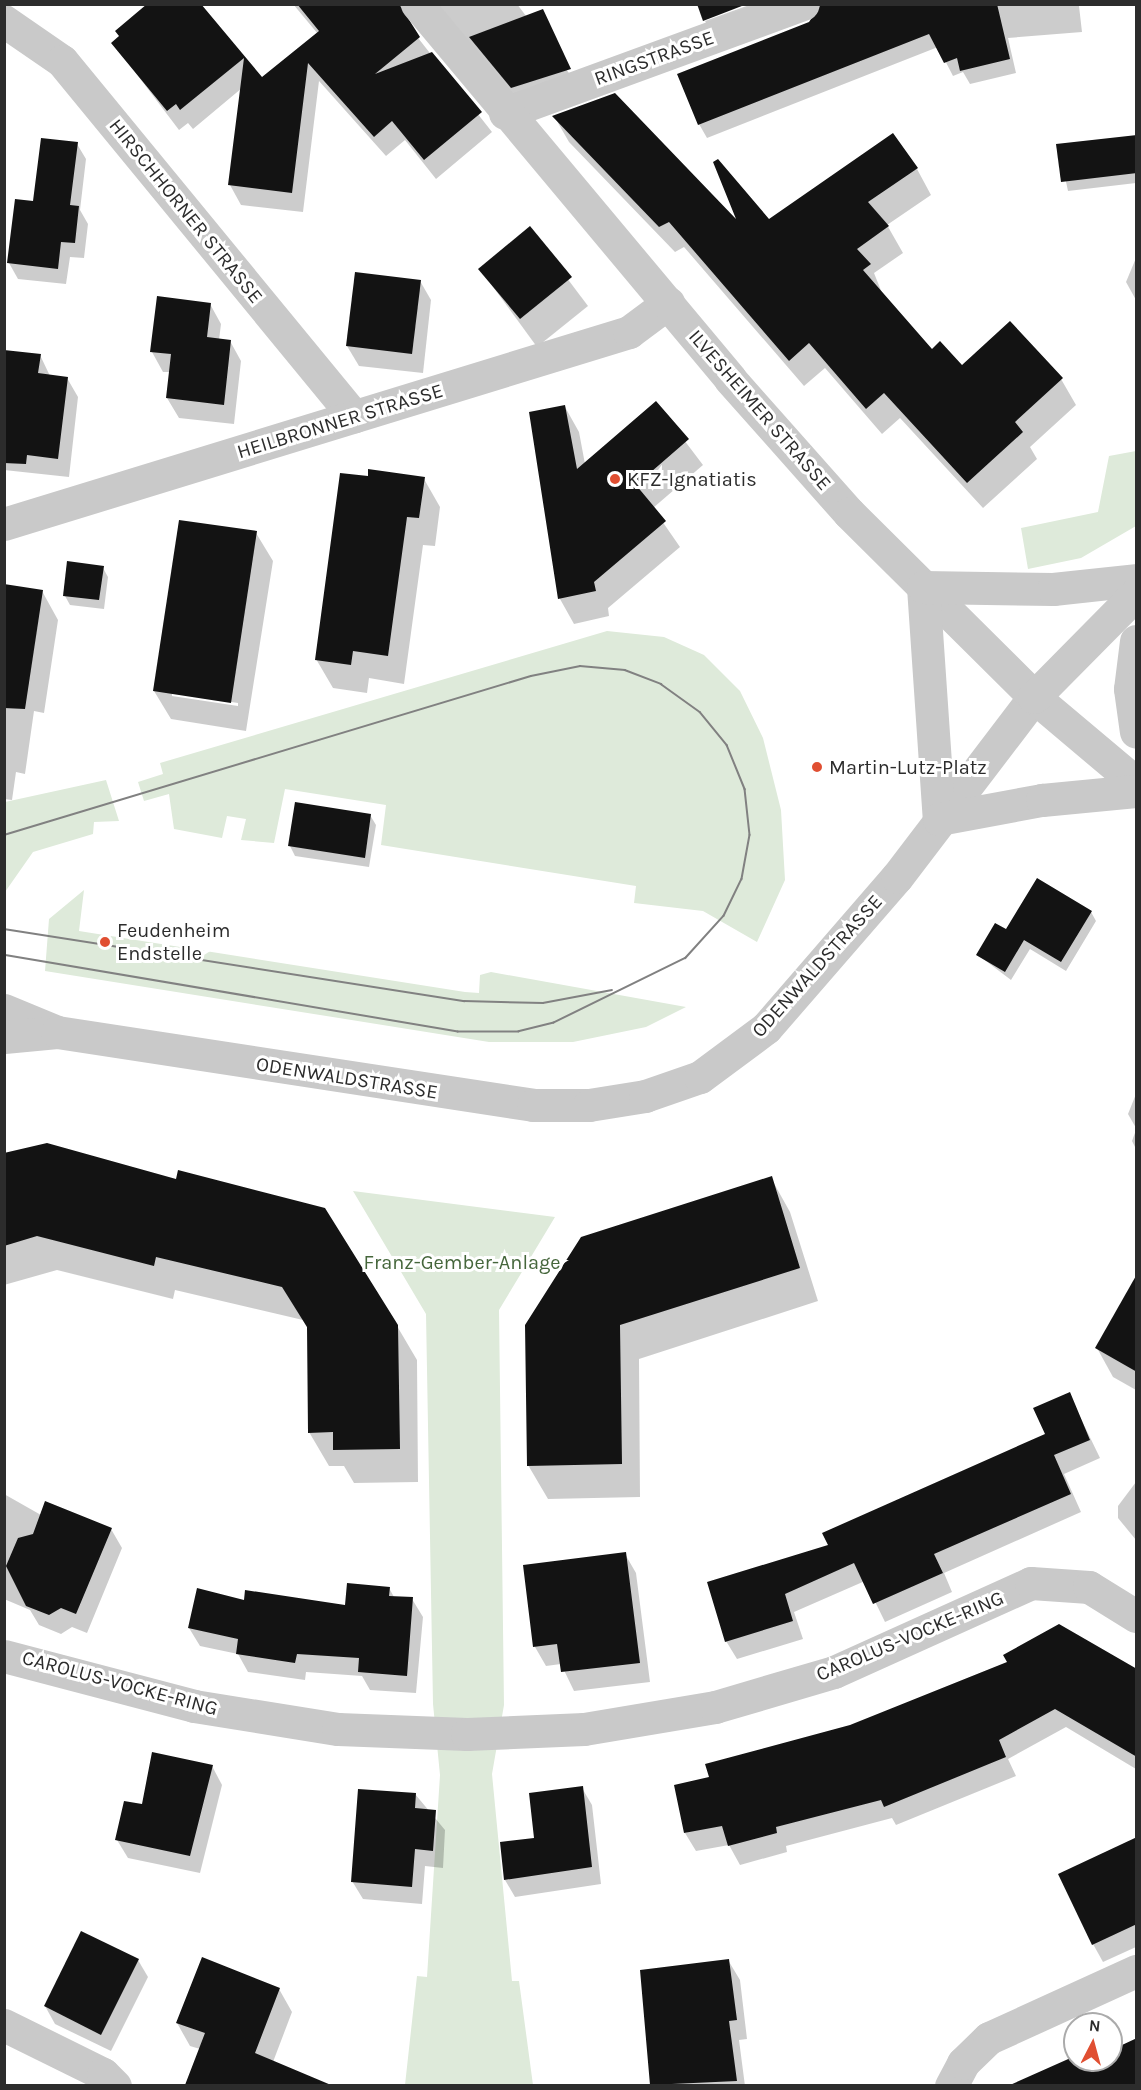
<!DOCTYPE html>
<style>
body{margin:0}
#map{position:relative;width:1141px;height:2090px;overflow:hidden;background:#fff;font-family:Karla,sans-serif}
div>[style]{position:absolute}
.green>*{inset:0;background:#deeada}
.shadow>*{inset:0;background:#0003}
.building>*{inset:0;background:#131313}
.minor>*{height:33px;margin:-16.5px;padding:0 16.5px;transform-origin:16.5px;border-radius:16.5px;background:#c9c9c9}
.tertiary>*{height:33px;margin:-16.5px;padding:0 16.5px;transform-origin:16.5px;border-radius:16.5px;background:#c9c9c9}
.tram>*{height:1.5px;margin:-0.75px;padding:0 0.75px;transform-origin:0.75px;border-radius:0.75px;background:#818181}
.dots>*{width:16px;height:16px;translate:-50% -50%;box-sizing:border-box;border:3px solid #fff;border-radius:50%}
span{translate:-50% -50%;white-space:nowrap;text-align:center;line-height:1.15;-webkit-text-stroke:6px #fff;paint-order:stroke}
.street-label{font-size:20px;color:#2c2c2c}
.poi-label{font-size:20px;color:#2c2c2c}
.left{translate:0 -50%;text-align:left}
.park-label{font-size:20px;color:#45663b}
.frame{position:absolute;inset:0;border:6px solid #2c2c2c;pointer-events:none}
.north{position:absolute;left:1063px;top:2012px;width:60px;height:60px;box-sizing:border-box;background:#fff;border:2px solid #ababab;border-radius:50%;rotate:6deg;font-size:16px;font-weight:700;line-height:24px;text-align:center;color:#2c2c2c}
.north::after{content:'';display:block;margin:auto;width:21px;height:27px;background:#e04f32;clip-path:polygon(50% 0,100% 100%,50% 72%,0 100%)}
</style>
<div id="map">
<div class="green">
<div style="clip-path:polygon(1136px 451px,1136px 526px,1081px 558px,1028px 569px,1021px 528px,1098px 512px,1109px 456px)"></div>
<div style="clip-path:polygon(607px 631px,664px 637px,704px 655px,740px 691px,763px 738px,781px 810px,785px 880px,757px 942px,703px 911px,634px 903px,636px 886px,381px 845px,386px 805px,285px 789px,274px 843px,241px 840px,246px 819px,227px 816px,222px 838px,174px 829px,169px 794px,144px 801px,138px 782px,163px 774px,160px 763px)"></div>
<div style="clip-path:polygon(106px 780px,119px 821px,94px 822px,93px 834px,33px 852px,5px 892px,5px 802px)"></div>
<div style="clip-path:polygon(84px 890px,79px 931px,465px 992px,479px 993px,480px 975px,491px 972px,686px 1007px,646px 1027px,573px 1042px,489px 1042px,45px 971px,49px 919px)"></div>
<div style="clip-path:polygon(353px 1191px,555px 1217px,499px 1310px,504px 1705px,492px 1774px,512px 1981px,519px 1981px,533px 2085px,405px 2085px,417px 1976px,427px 1977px,440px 1775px,433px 1704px,426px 1314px)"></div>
</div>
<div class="shadow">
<div style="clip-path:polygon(199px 4px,262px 80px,318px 34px,293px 4px,517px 4px,581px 89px,524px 107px,410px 18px,411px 29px,492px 132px,436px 179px,405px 140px,386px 156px,319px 81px,303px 212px,241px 205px,230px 185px,242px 88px,193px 129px,188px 123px,179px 130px,113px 43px)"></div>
<div style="clip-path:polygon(752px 4px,792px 4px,712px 34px,705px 21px)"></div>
<div style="clip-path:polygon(865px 4px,1097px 4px,1079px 6px,1082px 32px,1008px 38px,1016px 73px,970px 84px,963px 72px,953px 76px,938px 47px,707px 138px,699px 124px)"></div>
<div style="clip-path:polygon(554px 116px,740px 225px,769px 221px,917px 169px,931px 195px,887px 225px,903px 253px,874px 273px,882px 293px,932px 351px,962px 367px,1061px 379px,1076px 405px,1030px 447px,1037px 459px,983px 508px,900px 418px,882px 434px,825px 368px,804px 386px,684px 247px,675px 252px,569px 142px)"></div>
<div style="clip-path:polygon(1136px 136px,1136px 183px,1068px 191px,1058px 145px)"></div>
<div style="clip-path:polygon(77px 144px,86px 159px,80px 210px,88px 224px,84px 258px,70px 257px,66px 284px,18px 279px,9px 263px)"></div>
<div style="clip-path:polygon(530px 229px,588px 306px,537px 347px,480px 269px)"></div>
<div style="clip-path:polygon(1136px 258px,1136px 300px,1126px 282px)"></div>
<div style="clip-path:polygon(420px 281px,431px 300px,423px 373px,359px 366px,347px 346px)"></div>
<div style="clip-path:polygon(210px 304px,221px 324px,219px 340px,230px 341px,241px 361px,234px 424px,179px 418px,167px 398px,170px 372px,163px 372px,152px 352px)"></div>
<div style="clip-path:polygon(4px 355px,40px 355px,50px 376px,67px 378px,78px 397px,69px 477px,4px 470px)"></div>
<div style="clip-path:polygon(656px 403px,703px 465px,653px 508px,680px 547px,608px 608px,609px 616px,574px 624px,560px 599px,565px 407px,579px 432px,585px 464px)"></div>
<div style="clip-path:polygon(369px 478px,424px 479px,440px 507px,435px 546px,423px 545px,404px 684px,369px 678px,367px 693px,333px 688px,316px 659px)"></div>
<div style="clip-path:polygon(evenodd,256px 533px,273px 561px,246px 731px,171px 719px,154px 691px,256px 533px,172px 693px,238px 703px,238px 706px,172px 696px,172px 693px)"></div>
<div style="clip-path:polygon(103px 568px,108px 577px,104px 609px,70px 605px,65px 596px)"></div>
<div style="clip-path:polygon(4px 586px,42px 591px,58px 620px,44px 713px,34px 711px,25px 774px,16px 772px,12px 800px,4px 799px)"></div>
<div style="clip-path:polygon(370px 815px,376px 825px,369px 867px,295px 856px,290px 846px)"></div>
<div style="clip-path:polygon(1091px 912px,1096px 921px,1066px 971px,1030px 949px,1011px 980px,978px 955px,1007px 931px)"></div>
<div style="clip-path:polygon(1136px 1094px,1136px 1128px,1128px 1114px)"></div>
<div style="clip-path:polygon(1136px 1130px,1136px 1149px,1132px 1141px)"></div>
<div style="clip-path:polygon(4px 1156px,177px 1181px,397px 1326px,417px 1360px,418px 1482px,354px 1483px,344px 1466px,329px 1466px,309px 1432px,308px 1329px,303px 1320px,175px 1290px,173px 1299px,57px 1270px,4px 1285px)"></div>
<div style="clip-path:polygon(771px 1178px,790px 1212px,818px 1301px,639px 1359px,640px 1497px,548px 1499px,528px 1465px,527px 1326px)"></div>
<div style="clip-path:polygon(1136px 1277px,1136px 1390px,1113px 1377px,1097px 1348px)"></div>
<div style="clip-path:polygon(1069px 1394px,1100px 1458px,1064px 1474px,1081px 1512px,944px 1573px,952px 1592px,885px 1622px,865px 1581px,794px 1612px,803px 1639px,737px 1659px,726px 1641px,830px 1546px,1047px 1435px)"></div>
<div style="clip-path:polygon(1136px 1482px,1136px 1540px,1118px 1518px,1118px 1506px)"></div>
<div style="clip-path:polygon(4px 1494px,41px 1515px,111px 1529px,122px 1548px,87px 1633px,72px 1627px,61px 1634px,39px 1625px,30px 1610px,4px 1599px)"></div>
<div style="clip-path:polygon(625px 1554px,636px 1573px,650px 1682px,574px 1691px,561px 1664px,546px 1666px,535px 1647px,525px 1566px)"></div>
<div style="clip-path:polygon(389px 1588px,394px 1597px,412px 1599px,423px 1617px,416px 1693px,370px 1690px,362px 1676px,306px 1672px,305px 1680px,248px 1672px,238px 1654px,200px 1646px,189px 1628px,245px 1602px,347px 1606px)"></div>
<div style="clip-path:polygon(1136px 1671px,1136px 1769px,1066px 1727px,1008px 1759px,1016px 1776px,896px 1825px,892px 1818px,786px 1846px,787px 1852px,740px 1865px,729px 1845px,696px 1851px,685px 1833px)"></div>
<div style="clip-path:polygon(212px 1766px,222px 1785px,200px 1873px,128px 1858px,117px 1840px,143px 1806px)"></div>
<div style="clip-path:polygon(582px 1788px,592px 1805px,601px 1884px,515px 1897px,505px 1880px,501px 1843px,536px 1839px)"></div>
<div style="clip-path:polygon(415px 1794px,445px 1830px,443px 1868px,425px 1866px,422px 1904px,363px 1899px,352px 1881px)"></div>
<div style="clip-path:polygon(1136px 1839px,1136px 1947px,1103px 1962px,1093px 1944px)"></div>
<div style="clip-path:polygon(138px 1960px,148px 1977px,111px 2051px,55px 2024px,45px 2006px)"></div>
<div style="clip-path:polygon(728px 1960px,740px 1980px,747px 2039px,739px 2040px,745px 2086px,653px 2086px,642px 1971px)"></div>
<div style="clip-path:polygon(279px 1989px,292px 2012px,273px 2062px,282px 2066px,294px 2086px,186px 2086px,200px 2049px,190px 2046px,177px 2023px)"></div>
<div style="clip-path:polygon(1111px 2041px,1122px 2047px,1136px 2044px,1136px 2086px,1017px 2086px,1075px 2058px,1111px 2060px)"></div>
</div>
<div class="building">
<div style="clip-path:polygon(147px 4px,201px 4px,262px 77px,319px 31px,297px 4px,399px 4px,420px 37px,375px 74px,432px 52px,482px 112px,424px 160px,392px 121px,374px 137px,308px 63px,292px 193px,228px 185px,244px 58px,180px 110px,176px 104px,167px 111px,111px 43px,119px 36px,115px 31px)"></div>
<div style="clip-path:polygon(697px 4px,747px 4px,703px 21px)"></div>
<div style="clip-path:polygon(821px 4px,997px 4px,1010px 59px,960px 71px,957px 58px,944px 63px,929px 34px,698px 125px,677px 74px,809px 22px)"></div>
<div style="clip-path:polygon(543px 9px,571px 69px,511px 88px,469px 37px)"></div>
<div style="clip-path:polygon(615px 93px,736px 219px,713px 162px,718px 159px,769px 219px,893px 133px,918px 168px,868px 202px,889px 226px,857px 249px,871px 264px,863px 270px,932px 349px,940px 341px,962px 365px,1010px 321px,1063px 378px,1015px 422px,1023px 432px,967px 483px,884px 393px,866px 409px,809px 343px,789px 361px,669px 222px,659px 227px,552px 116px)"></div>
<div style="clip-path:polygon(1137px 135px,1137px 173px,1061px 182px,1056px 144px)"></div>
<div style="clip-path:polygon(41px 138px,78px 142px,70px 205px,79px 206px,75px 243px,61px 242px,58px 269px,7px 263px,15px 199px,33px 201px)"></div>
<div style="clip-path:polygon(530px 226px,572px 277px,520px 319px,478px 269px)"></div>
<div style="clip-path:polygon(355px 272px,421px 280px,412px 354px,346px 346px)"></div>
<div style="clip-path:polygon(157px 296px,211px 303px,207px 337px,231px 340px,224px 405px,166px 398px,171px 354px,150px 352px)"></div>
<div style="clip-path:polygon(4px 350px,41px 354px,38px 373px,68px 377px,58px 459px,27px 455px,26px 464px,4px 463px)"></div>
<div style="clip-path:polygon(656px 401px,689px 439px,636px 485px,666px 521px,594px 582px,596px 591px,558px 599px,529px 412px,565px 405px,577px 469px)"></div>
<div style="clip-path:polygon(368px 469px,425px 477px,419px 518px,407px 517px,388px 656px,353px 651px,351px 665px,315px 660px,340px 473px,368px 476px)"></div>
<div style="clip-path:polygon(179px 520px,257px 531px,231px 703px,153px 691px)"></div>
<div style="clip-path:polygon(67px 561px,104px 566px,99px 600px,63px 596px)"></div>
<div style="clip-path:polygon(4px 584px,43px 590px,25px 709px,4px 708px)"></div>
<div style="clip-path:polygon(295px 802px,371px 814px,365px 858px,288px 846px)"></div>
<div style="clip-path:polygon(1037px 878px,1092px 911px,1061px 962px,1024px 940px,1005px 972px,976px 955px,995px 923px,1006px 929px)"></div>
<div style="clip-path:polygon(47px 1143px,176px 1179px,178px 1170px,325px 1208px,398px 1325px,400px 1449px,333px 1450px,333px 1432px,308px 1433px,307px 1327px,282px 1287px,156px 1257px,154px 1266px,37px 1236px,4px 1246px,4px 1153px)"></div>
<div style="clip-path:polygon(772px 1176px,800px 1268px,620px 1325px,622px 1464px,527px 1466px,525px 1325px,581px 1237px)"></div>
<div style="clip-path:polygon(1137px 1274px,1137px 1372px,1095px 1348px)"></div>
<div style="clip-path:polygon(1070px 1392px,1090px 1440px,1054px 1455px,1071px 1494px,934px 1554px,943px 1573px,873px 1604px,854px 1563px,785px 1594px,793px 1621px,725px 1642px,707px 1582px,828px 1545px,822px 1533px,1045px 1434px,1033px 1408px)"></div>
<div style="clip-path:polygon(45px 1501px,112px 1528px,76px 1614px,61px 1608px,49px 1615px,26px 1606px,6px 1566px,18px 1538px,33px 1534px)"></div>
<div style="clip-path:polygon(626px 1552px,640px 1663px,561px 1672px,557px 1644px,533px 1647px,523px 1565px)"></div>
<div style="clip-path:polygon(347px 1583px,390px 1587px,389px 1596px,413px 1597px,407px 1676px,358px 1672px,359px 1658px,297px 1654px,295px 1663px,236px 1654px,238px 1639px,188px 1628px,197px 1588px,244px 1600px,245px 1590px,345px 1605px)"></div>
<div style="clip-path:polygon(1059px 1624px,1137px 1669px,1137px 1757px,1055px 1709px,999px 1740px,1006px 1757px,884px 1807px,881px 1800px,776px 1827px,777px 1833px,728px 1846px,722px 1826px,684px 1833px,674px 1785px,709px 1777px,705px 1764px,850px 1725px,1007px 1662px,1003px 1655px)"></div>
<div style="clip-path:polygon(152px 1752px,213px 1765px,190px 1856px,115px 1840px,124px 1801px,142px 1804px)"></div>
<div style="clip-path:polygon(583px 1786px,592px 1867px,504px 1880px,500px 1842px,534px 1838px,529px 1793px)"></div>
<div style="clip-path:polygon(358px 1789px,416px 1793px,415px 1808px,436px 1810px,433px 1851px,415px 1849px,412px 1887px,351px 1882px)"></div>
<div style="clip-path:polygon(1137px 1837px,1137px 1924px,1092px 1945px,1058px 1874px)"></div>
<div style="clip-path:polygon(81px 1931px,139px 1959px,101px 2035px,44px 2006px)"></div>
<div style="clip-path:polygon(202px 1957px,280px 1988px,255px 2053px,331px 2085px,185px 2085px,205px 2033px,176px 2023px)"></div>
<div style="clip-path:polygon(729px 1959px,737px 2020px,729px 2021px,737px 2081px,650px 2085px,640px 1970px)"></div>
<div style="clip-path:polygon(1118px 2036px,1122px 2045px,1137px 2038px,1137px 2085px,1010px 2085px,1075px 2056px,1111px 2060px,1111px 2039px)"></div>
</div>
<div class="minor">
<div style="left:4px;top:21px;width:70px;rotate:34.6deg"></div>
<div style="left:62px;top:61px;width:460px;rotate:50.6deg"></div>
<div style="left:505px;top:113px;width:317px;rotate:-20.1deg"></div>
<div style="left:4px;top:524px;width:654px;rotate:-17.08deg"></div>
<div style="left:629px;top:332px;width:49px;rotate:-36.6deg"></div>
<div style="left:4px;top:1010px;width:55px;rotate:22.4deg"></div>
<div style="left:4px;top:1037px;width:53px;rotate:-5.4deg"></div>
<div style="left:57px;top:1032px;width:482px;rotate:8.7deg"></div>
<div style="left:533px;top:1105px;width:56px"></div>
<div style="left:589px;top:1105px;width:57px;rotate:-9.1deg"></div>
<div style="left:645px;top:1096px;width:58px;rotate:-19.1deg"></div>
<div style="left:700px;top:1077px;width:82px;rotate:-36.6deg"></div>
<div style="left:766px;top:1028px;width:200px;rotate:-49.1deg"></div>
<div style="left:897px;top:877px;width:226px;rotate:-52.7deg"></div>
<div style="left:4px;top:1656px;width:196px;rotate:14.7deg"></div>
<div style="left:194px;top:1706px;width:146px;rotate:9.1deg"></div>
<div style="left:338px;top:1729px;width:129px;rotate:2.2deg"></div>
<div style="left:467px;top:1734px;width:117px;rotate:-2.4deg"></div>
<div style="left:584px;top:1729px;width:133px;rotate:-9.5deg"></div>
<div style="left:715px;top:1707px;width:124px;rotate:-16.4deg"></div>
<div style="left:834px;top:1672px;width:216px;rotate:-24.3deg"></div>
<div style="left:1031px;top:1583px;width:58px;rotate:3.9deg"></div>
<div style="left:1089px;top:1587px;width:55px;rotate:31.7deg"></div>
<div style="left:4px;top:2025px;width:110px;rotate:26.3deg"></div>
<div style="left:103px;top:2074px;width:17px;rotate:45deg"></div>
<div style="left:951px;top:2086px;width:26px;rotate:-62deg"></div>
<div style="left:963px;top:2063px;width:36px;rotate:-44deg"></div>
<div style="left:989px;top:2038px;width:162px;rotate:-24.5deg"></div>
</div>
<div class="tertiary">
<div style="left:417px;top:4px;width:488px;rotate:50.1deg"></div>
<div style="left:730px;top:379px;width:179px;rotate:48.4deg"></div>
<div style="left:849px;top:513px;width:261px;rotate:44.8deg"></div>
<div style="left:1034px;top:697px;width:133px;rotate:40.1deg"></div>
<div style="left:923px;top:587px;width:233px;rotate:86.1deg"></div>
<div style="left:939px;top:819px;width:105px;rotate:-10.5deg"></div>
<div style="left:1042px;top:800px;width:94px;rotate:-5.5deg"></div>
<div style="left:923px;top:587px;width:130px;rotate:0.9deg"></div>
<div style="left:1053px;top:589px;width:83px;rotate:-6.2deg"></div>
<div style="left:1136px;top:641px;width:48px;rotate:97.1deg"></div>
<div style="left:1130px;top:689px;width:43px;rotate:82.1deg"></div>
<div style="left:1034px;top:697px;width:145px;rotate:-45.3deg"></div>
</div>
<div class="tram">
<div style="left:4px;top:835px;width:550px;rotate:-16.79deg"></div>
<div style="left:531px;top:676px;width:50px;rotate:-11.5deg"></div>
<div style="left:580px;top:666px;width:45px;rotate:5.1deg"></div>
<div style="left:625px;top:670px;width:39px;rotate:21deg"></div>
<div style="left:661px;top:684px;width:48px;rotate:35.7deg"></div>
<div style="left:700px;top:712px;width:43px;rotate:50.7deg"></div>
<div style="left:727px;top:745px;width:48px;rotate:67.8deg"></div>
<div style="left:745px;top:789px;width:46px;rotate:83.8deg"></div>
<div style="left:750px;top:835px;width:45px;rotate:100.3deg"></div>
<div style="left:742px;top:879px;width:41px;rotate:115.9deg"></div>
<div style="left:724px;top:916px;width:57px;rotate:132.1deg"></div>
<div style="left:686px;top:958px;width:147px;rotate:153.8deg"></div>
<div style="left:554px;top:1023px;width:36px;rotate:166deg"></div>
<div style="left:519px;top:1032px;width:61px;rotate:180deg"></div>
<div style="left:458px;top:1032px;width:460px;rotate:-170.4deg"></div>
<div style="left:4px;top:929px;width:466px;rotate:8.9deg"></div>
<div style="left:464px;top:1001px;width:79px;rotate:1.5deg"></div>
<div style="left:543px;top:1003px;width:70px;rotate:-10.7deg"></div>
</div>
<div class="dots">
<div style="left:615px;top:479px;background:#e04f32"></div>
<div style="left:817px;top:767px;background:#e04f32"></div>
<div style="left:105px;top:942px;background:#e04f32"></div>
</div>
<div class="street-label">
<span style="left:654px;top:58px;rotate:-20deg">RINGSTRASSE</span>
<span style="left:186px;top:211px;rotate:51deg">HIRSCHHORNER STRASSE</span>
<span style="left:760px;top:410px;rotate:49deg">ILVESHEIMER STRASSE</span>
<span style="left:340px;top:421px;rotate:-17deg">HEILBRONNER STRASSE</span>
<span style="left:817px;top:966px;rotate:-48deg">ODENWALDSTRASSE</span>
<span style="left:347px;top:1078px;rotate:9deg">ODENWALDSTRASSE</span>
<span style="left:910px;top:1636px;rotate:-23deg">CAROLUS-VOCKE-RING</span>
<span style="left:120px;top:1683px;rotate:15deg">CAROLUS-VOCKE-RING</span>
</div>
<div class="poi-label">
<span class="left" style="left:627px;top:479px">KFZ-Ignatiatis</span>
<span class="left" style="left:829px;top:767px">Martin-Lutz-Platz</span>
<span class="left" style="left:117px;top:942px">Feudenheim<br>Endstelle</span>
</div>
<div class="park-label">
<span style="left:462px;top:1262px">Franz-Gember-Anlage</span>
</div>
<div class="frame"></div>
<div class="north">N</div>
</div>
